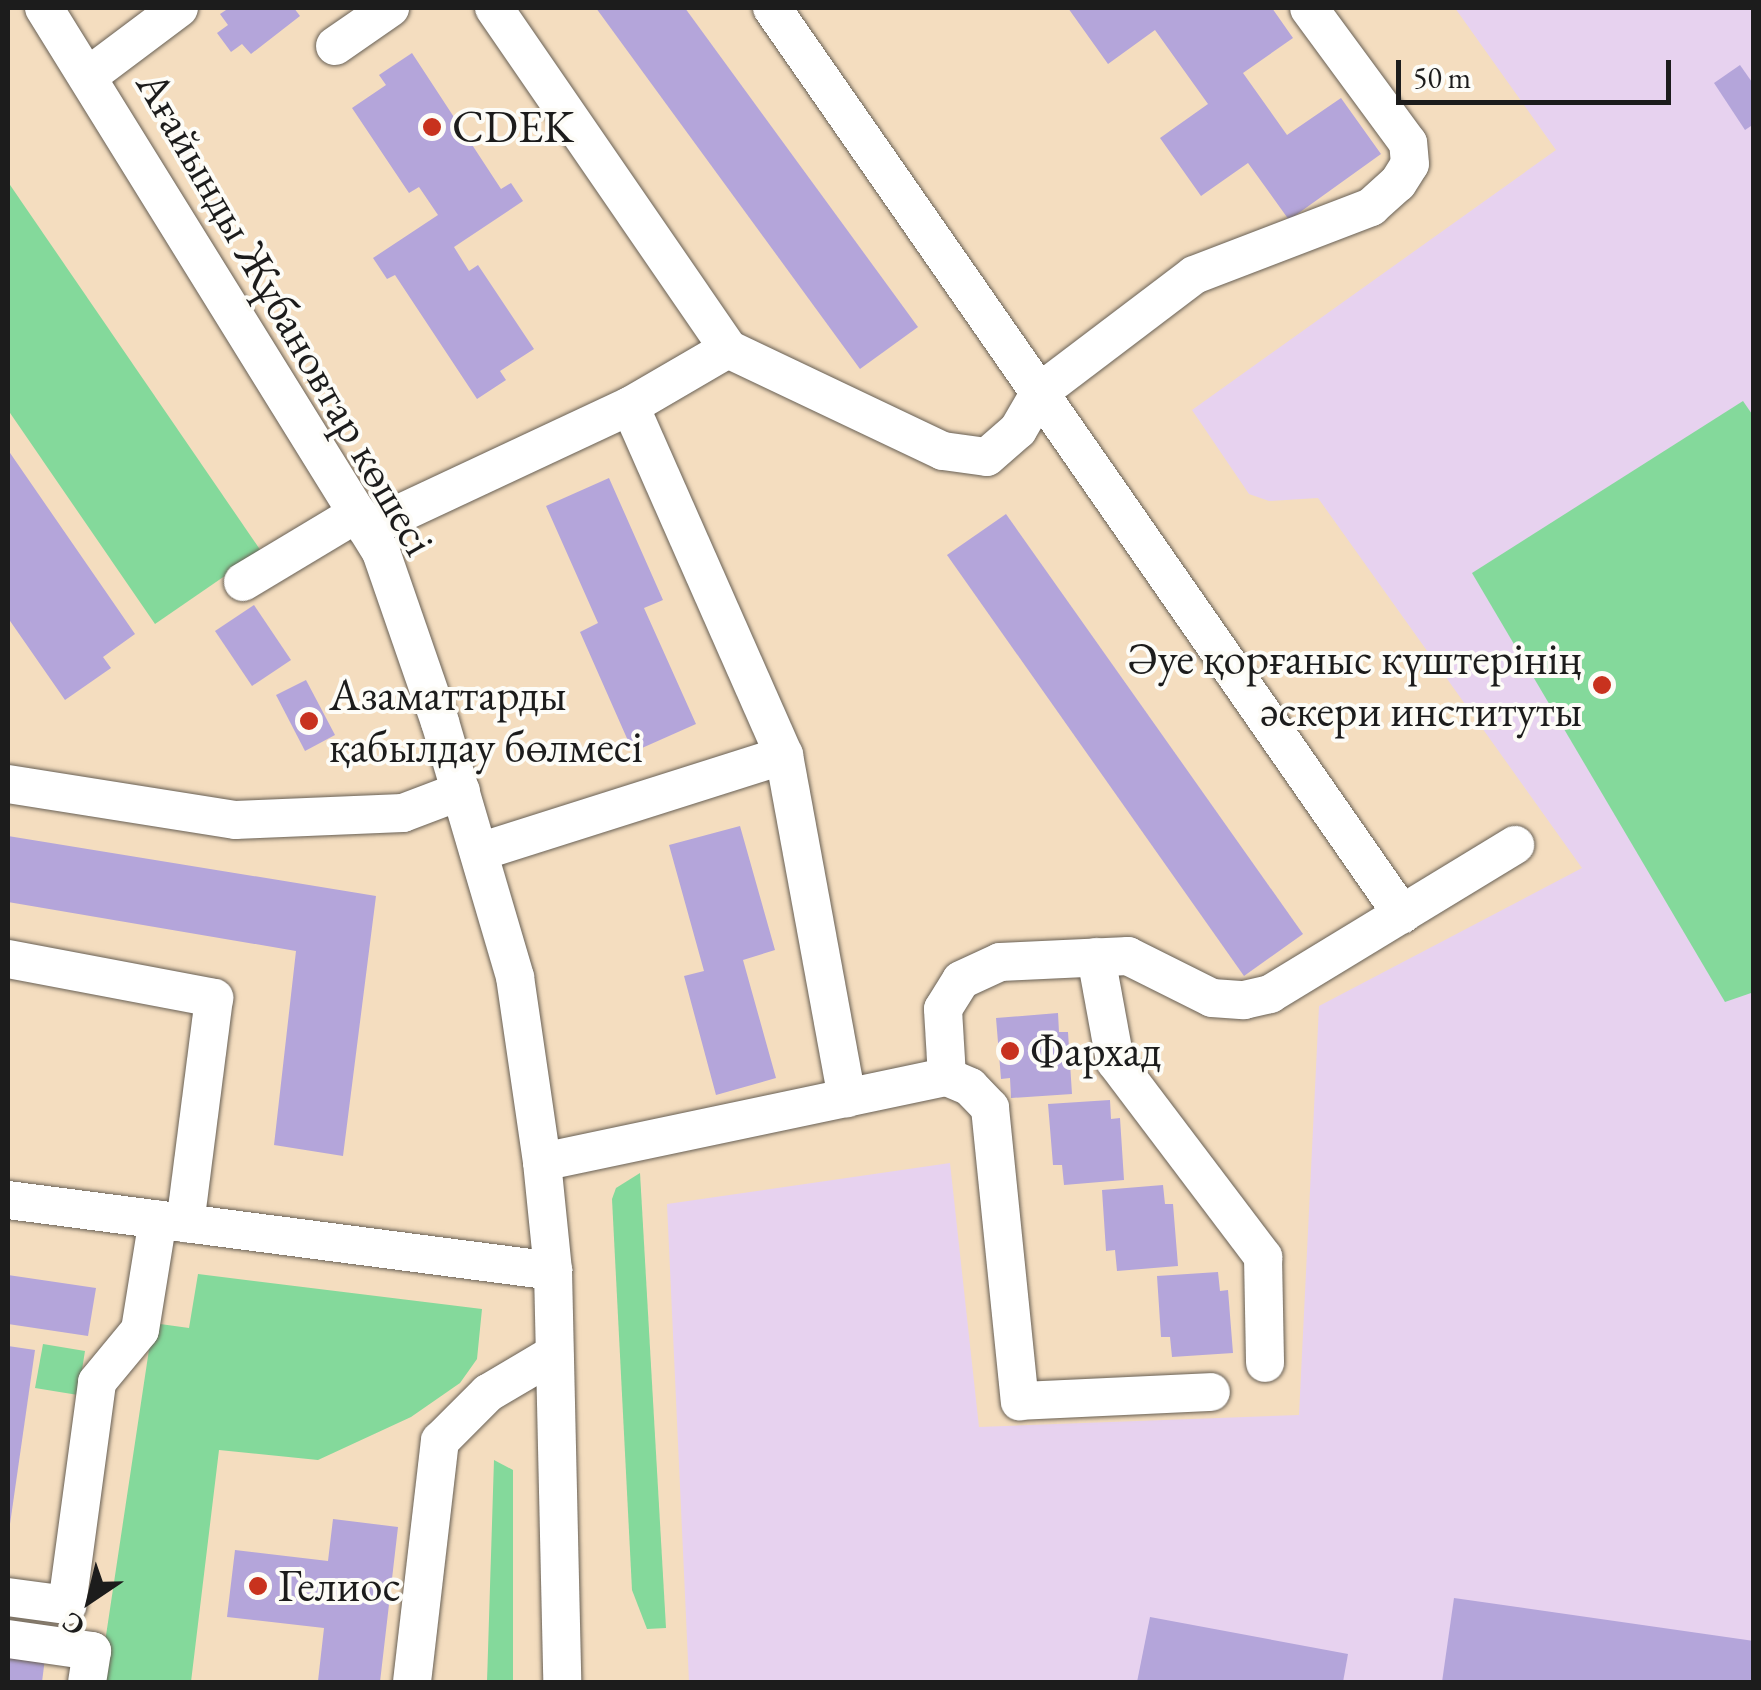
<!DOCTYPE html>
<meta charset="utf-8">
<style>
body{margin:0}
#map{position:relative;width:1761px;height:1690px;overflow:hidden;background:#f4ddbf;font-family:"EB Garamond",serif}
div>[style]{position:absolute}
.built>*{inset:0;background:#e7d2ef}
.green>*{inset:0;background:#84d99b}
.building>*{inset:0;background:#b4a5da}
.roads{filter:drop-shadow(0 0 2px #686055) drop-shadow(0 0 2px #686055)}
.minor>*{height:38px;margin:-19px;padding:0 19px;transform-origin:19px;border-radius:19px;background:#fff}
.dots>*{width:28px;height:28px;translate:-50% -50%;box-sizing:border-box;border:5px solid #fdfcf7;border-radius:50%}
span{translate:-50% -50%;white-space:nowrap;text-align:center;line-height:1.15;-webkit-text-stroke:8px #fdfcf7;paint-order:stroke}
.poi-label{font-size:45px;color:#1c1c1c}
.left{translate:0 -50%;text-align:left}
.right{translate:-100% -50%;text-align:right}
.street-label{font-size:45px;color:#1c1c1c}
.frame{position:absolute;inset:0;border:10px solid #1c1c1c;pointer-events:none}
.north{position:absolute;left:40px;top:1550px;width:100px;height:100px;-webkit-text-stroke:8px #fdfcf7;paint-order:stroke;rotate:215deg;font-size:28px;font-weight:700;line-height:40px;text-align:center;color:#1c1c1c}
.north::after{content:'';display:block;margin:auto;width:35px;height:45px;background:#1c1c1c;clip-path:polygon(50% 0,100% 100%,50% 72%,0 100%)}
.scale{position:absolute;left:1396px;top:60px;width:275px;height:45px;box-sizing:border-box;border:5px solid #1c1c1c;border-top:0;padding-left:12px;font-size:30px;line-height:35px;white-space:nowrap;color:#1c1c1c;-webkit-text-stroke:8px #fdfcf7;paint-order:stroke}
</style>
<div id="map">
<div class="built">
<div style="clip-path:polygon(1455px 8px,1753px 8px,1753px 1682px,689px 1682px,667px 1204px,950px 1163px,979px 1427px,1299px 1415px,1319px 1006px,1582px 868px,1318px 498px,1269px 501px,1249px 494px,1192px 410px,1556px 150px)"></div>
</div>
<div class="green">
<div style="clip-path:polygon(8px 182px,261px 551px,155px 624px,8px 410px)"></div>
<div style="clip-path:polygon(1743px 401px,1754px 417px,1754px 992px,1725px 1002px,1472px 573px)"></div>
<div style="clip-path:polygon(640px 1173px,666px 1628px,647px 1629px,632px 1590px,612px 1199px,616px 1188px)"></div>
<div style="clip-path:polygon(198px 1274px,482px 1309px,477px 1359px,460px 1383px,411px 1417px,318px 1460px,219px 1450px,191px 1682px,99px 1682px,153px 1323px,189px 1328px)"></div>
<div style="clip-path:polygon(43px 1344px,85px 1351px,78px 1395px,35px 1388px)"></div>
<div style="clip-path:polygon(494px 1460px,513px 1470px,513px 1682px,487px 1682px)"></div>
</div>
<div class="building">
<div style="clip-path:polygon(229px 8px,294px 8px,300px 16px,251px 54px,242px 44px,231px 52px,217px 33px,228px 25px,220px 14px)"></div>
<div style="clip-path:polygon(596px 8px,685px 8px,918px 327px,860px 369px)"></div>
<div style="clip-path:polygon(1068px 8px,1272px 8px,1293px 38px,1243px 73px,1287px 135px,1341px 98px,1381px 154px,1289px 220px,1248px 163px,1201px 196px,1160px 138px,1208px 104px,1155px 30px,1108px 64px)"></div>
<div style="clip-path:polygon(412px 53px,501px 189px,511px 183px,523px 201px,454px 247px,469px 271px,478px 265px,534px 349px,500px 371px,506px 380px,477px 399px,395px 275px,387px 279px,373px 258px,438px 215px,419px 187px,409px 193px,352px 108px,386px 85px,379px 75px)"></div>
<div style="clip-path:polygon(1740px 65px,1754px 85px,1754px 124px,1745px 130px,1714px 83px)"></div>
<div style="clip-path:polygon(8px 450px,135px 634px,103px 657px,111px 668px,65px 700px,8px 618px)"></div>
<div style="clip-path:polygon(609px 478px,663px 600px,644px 608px,696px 724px,633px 752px,580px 632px,598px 623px,546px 506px)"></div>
<div style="clip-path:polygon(1006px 514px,1303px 934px,1244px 976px,947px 555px)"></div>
<div style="clip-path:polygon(254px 605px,291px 660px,252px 686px,215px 631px)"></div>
<div style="clip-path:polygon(306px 680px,335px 735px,305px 751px,276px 695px)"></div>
<div style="clip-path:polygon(740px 826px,775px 950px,743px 960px,776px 1078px,716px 1095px,684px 976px,704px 971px,669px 845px)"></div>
<div style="clip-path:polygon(8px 836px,376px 896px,343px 1156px,274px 1145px,296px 951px,8px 902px)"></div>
<div style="clip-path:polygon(1058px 1013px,1059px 1032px,1068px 1032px,1072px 1094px,1011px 1098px,1010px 1078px,1001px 1079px,996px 1018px)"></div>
<div style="clip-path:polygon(1110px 1100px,1111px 1119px,1120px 1118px,1124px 1180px,1064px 1185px,1062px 1165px,1053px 1165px,1048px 1104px)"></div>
<div style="clip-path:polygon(1163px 1185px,1165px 1204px,1173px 1204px,1178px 1266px,1117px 1271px,1115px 1250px,1106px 1251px,1102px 1190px)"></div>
<div style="clip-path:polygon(1218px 1272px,1220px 1291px,1228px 1290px,1233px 1353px,1172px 1357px,1170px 1337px,1161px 1337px,1157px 1276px)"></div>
<div style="clip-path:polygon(8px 1275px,96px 1288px,88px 1336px,8px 1324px)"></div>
<div style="clip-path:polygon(8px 1346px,35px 1350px,10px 1524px,8px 1524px)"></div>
<div style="clip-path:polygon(333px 1519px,398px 1527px,380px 1682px,318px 1681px,324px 1628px,227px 1617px,235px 1550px,328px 1561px)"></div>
<div style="clip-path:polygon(1454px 1598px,1754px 1641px,1754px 1682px,1442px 1682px)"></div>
<div style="clip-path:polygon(1150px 1617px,1348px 1654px,1343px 1682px,1137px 1682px)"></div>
<div style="clip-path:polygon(8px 1653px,45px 1658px,42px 1682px,8px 1682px)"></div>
</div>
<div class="roads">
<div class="minor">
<div style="left:44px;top:8px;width:640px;rotate:58.22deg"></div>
<div style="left:381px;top:552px;width:180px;rotate:70.9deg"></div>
<div style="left:440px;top:722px;width:266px;rotate:73.6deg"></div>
<div style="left:515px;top:977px;width:187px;rotate:81.7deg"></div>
<div style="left:542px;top:1162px;width:110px;rotate:84.2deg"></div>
<div style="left:553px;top:1271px;width:411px;rotate:88.7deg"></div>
<div style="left:494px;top:8px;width:414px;rotate:55.5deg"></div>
<div style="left:772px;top:8px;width:1104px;rotate:55.19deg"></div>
<div style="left:335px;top:46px;width:67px;rotate:-34.6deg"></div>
<div style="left:91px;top:74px;width:110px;rotate:-36.9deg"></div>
<div style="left:630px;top:406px;width:381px;rotate:66.2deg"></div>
<div style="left:784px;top:755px;width:349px;rotate:79.6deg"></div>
<div style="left:367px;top:529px;width:290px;rotate:-25.1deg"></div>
<div style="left:630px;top:406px;width:113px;rotate:-30.2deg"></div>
<div style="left:728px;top:349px;width:238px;rotate:25.4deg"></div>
<div style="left:943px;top:451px;width:44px;rotate:7.8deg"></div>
<div style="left:987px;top:457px;width:41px;rotate:-41.1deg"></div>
<div style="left:1018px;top:430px;width:44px;rotate:-59.9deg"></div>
<div style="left:1040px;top:392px;width:193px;rotate:-37.2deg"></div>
<div style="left:1194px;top:275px;width:190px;rotate:-21deg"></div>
<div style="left:1371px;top:207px;width:36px;rotate:-42deg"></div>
<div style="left:1398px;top:183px;width:22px;rotate:-58deg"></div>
<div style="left:1410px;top:164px;width:21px;rotate:-95deg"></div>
<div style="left:1408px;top:143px;width:167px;rotate:-126.3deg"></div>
<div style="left:243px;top:582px;width:134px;rotate:-31deg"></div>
<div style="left:8px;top:784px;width:230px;rotate:9deg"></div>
<div style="left:235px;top:820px;width:168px;rotate:-2.4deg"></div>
<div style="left:403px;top:813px;width:62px;rotate:-20.8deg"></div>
<div style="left:479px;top:852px;width:320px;rotate:-17.6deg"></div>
<div style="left:1096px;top:957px;width:106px;rotate:79.6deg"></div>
<div style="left:1115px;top:1061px;width:246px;rotate:52.9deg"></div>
<div style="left:1263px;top:1257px;width:106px;rotate:88.9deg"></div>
<div style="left:8px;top:959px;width:210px;rotate:10.7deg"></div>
<div style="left:214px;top:998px;width:227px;rotate:97.3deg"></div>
<div style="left:947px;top:1077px;width:68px;rotate:-93.4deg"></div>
<div style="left:943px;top:1009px;width:34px;rotate:-58deg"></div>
<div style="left:961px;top:980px;width:43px;rotate:-24.8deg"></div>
<div style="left:1000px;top:962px;width:128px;rotate:-2.7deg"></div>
<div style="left:1128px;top:956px;width:94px;rotate:26.6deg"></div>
<div style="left:1212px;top:998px;width:32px;rotate:4deg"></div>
<div style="left:1244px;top:1000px;width:27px;rotate:-13deg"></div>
<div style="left:1270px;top:994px;width:287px;rotate:-31.3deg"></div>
<div style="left:542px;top:1162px;width:414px;rotate:-11.9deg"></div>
<div style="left:947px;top:1077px;width:25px;rotate:23deg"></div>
<div style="left:970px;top:1087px;width:29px;rotate:46deg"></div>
<div style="left:990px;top:1108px;width:295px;rotate:84.2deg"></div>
<div style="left:1020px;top:1401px;width:191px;rotate:-2.7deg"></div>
<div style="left:8px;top:1200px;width:550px;rotate:7.42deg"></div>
<div style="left:8px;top:1597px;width:60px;rotate:7.7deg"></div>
<div style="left:67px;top:1605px;width:225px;rotate:-82.3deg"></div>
<div style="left:97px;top:1382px;width:67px;rotate:-50.4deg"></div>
<div style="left:140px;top:1330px;width:112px;rotate:-80.8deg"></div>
<div style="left:8px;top:1639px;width:85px;rotate:8.1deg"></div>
<div style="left:92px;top:1651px;width:31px;rotate:99deg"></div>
<div style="left:412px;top:1682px;width:243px;rotate:-83.4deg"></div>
<div style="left:440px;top:1441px;width:68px;rotate:-45deg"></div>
<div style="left:488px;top:1393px;width:77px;rotate:-30.6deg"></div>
</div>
</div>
<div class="dots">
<div style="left:432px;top:127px;background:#c8321e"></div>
<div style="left:1602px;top:685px;background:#c8321e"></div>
<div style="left:309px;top:721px;background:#c8321e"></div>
<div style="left:1010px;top:1051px;background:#c8321e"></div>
<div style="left:258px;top:1586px;background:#c8321e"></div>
</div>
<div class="poi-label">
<span class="left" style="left:452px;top:127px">CDEK</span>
<span class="right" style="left:1582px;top:685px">Әуе қорғаныс күштерінің<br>әскери институты</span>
<span class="left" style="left:329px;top:721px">Азаматтарды<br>қабылдау бөлмесі</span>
<span class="left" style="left:1030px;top:1051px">Фархад</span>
<span class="left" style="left:278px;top:1586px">Гелиос</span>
</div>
<div class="street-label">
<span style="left:286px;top:313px;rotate:60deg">Ағайынды Жұбановтар көшесі</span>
</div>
<div class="frame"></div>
<div class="north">С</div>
<div class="scale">50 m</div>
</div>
